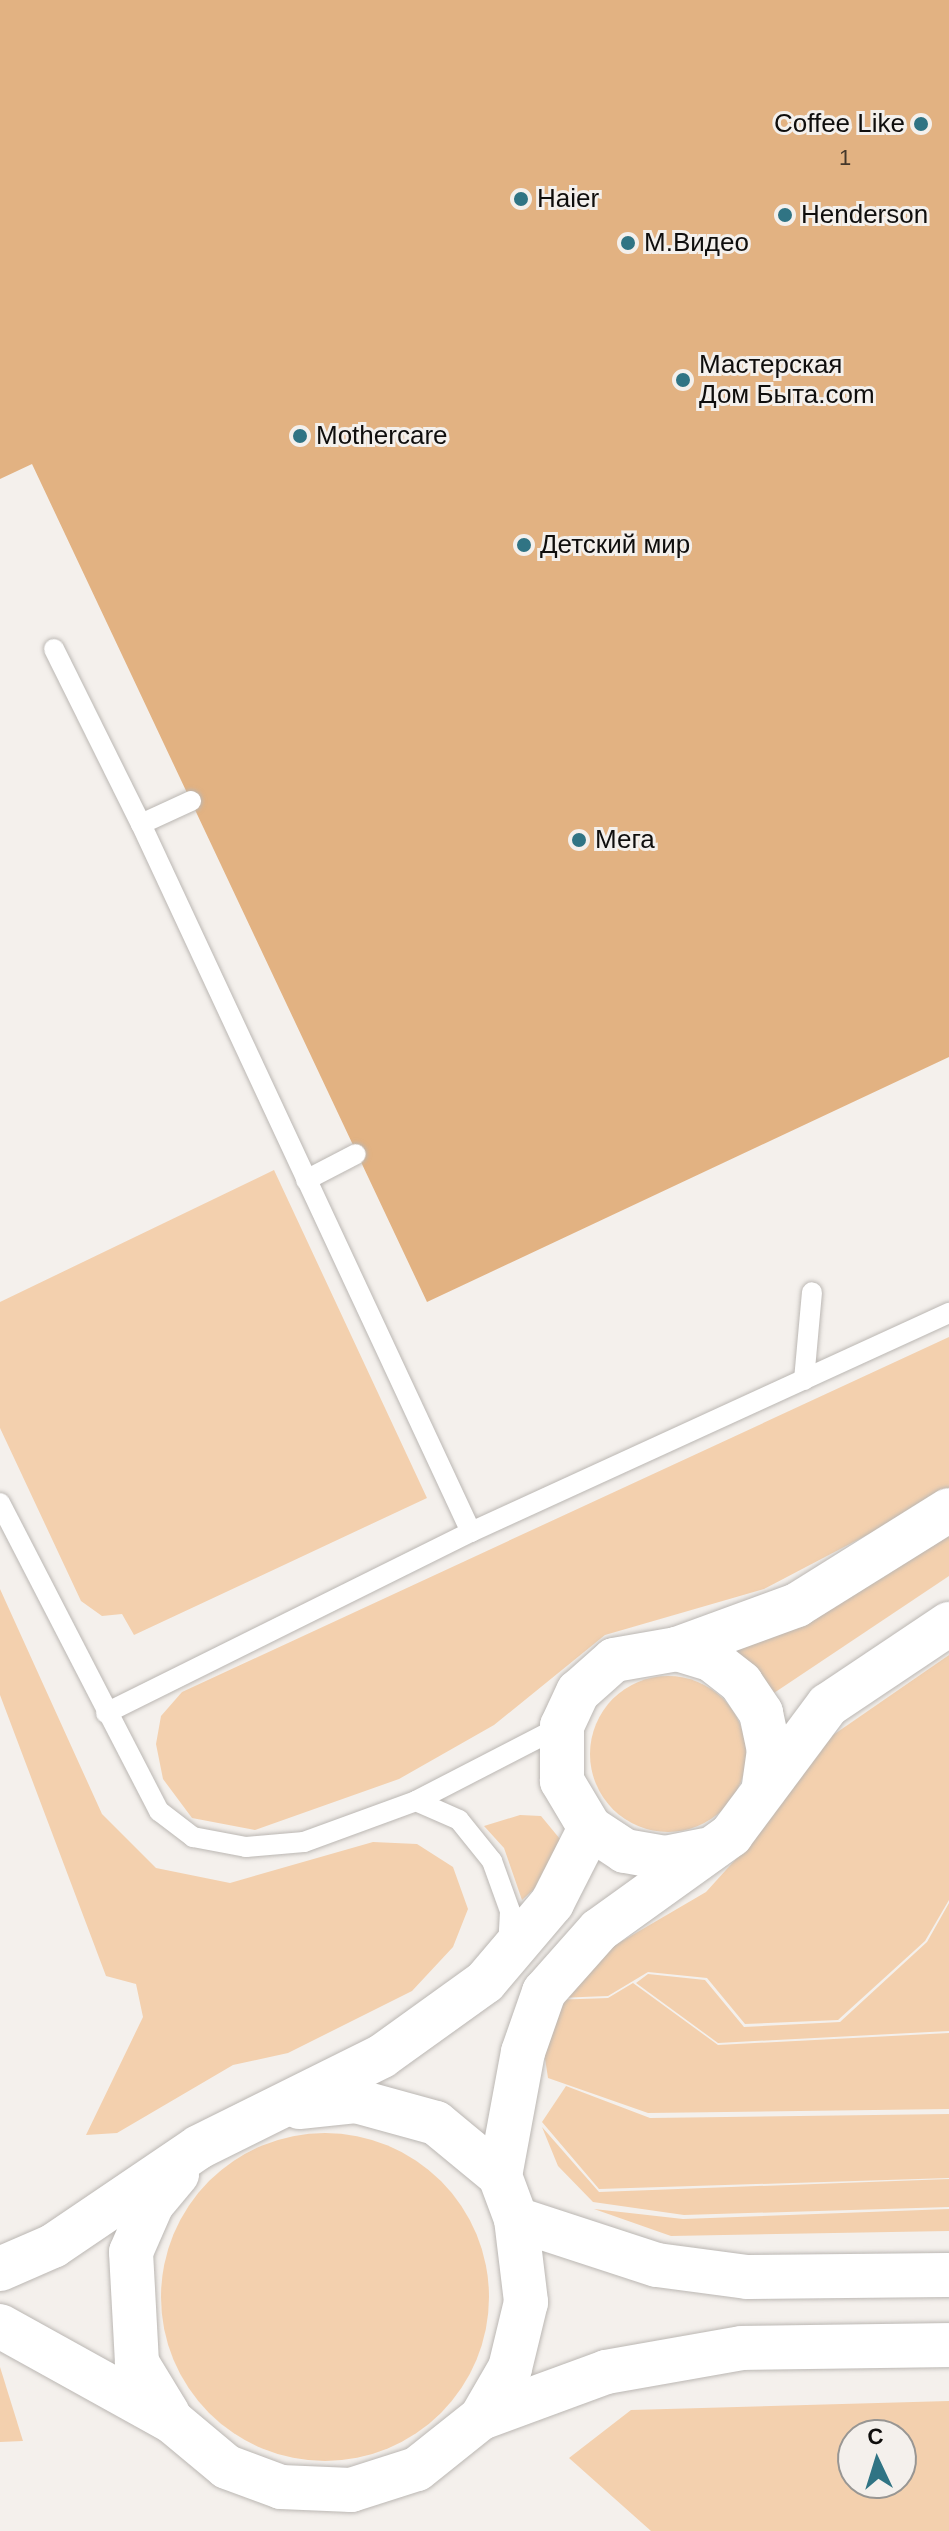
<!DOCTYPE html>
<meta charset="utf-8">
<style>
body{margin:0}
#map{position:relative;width:949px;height:2531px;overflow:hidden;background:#f4f0ec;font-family:Arial,sans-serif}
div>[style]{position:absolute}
.green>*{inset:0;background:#f3d0ae}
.round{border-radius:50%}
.building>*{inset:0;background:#e2b282}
.roads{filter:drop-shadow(0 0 2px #bbb7b3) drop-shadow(0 0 2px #bbb7b3)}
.lane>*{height:20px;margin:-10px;padding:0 10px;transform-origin:10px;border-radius:10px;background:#fff}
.secondary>*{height:44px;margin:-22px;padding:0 22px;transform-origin:22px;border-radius:22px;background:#fff}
.dots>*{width:22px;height:22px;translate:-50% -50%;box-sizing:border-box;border:4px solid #f4f0ec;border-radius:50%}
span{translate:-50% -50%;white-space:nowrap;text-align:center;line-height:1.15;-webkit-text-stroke:6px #f4f0ec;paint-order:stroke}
.number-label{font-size:22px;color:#44372a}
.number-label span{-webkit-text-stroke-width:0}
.poi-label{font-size:26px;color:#0f0e0d}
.right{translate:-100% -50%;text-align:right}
.left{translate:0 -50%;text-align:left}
.north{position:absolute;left:837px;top:2419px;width:80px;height:80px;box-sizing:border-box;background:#f4f0ec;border:2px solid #989693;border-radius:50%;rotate:356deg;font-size:22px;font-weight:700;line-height:32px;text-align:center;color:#0f0e0d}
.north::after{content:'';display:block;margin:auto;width:28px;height:36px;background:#307484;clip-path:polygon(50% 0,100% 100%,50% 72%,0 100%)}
</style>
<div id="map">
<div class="green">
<div style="clip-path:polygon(274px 1170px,427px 1498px,134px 1635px,122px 1614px,102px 1616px,81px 1601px,0 1428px,0 1302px)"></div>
<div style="clip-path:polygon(949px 1337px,949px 1492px,764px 1589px,605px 1635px,494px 1725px,399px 1779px,255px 1830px,192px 1818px,163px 1779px,156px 1744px,161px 1716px,182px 1692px)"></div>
<div style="clip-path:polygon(949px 1524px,949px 1576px,762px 1701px,725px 1647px)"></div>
<div style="clip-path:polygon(0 1589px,102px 1814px,156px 1868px,230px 1883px,373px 1842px,417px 1844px,453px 1867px,468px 1909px,453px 1947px,412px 1991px,288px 2053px,233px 2065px,117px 2133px,86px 2135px,143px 2017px,136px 1984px,106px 1976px,0 1695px)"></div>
<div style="clip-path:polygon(949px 1655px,949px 1900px,925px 1941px,838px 2020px,745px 2024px,707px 1978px,648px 1972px,608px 1996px,557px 1998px,600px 1954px,706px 1892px,755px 1838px,823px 1742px)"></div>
<div class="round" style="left:590px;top:1676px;width:156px;height:156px"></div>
<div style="clip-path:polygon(520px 1815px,541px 1816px,560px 1839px,545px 1879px,522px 1900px,504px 1848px,484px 1826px)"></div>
<div style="clip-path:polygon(949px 1903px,949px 2031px,718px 2043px,636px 1983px,648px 1974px,705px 1980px,744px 2027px,840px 2022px,927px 1942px)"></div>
<div style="clip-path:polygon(633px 1983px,718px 2045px,949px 2033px,949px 2109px,648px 2113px,548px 2078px,541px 2032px,552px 2000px,608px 1998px)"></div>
<div style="clip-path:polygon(566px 2086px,650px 2118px,949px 2114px,949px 2178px,599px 2189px,542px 2122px)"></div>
<div style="clip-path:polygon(542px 2127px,599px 2192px,949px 2179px,949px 2207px,684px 2215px,593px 2202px,558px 2166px)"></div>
<div class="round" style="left:161px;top:2133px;width:328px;height:328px"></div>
<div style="clip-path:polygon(594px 2209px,683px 2219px,949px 2209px,949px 2231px,671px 2236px)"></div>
<div style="clip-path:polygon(0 2367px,23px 2441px,0 2442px)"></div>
<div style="clip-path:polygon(evenodd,949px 2401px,949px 2531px,651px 2531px,569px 2458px,631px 2410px,949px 2401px,853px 2435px,901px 2435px,901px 2483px,853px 2483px,853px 2435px)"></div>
</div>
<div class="building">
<div style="clip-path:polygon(0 0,949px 0,949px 1057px,427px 1302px,32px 464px,0 479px)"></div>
</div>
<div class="roads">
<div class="lane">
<div style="left:54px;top:649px;width:195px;rotate:63.6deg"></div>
<div style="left:306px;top:1180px;width:56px;rotate:-27.5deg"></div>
<div style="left:804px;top:1380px;width:88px;rotate:-84.8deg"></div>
<div style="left:0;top:1503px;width:347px;rotate:62.7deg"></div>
<div style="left:159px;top:1811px;width:43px;rotate:37.4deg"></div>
<div style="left:193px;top:1837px;width:54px;rotate:10.7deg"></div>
<div style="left:246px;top:1847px;width:58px;rotate:-4.9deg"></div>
<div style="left:304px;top:1842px;width:119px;rotate:-20.1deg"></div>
<div style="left:416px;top:1801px;width:163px;rotate:-27.3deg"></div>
<div style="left:471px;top:1532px;width:526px;rotate:-24.62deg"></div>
<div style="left:106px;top:1713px;width:407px;rotate:-26.4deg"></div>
<div style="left:471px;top:1532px;width:781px;rotate:-114.99deg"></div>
<div style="left:141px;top:824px;width:55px;rotate:-24.7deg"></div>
<div style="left:416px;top:1801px;width:47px;rotate:23.8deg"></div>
<div style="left:459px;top:1820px;width:53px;rotate:51.2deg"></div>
<div style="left:492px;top:1861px;width:53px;rotate:70.2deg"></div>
<div style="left:510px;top:1911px;width:35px;rotate:93deg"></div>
</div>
<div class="secondary">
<div style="left:677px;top:1649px;width:37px;rotate:17deg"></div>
<div style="left:712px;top:1660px;width:37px;rotate:38deg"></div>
<div style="left:741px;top:1683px;width:36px;rotate:56deg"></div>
<div style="left:761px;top:1713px;width:38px;rotate:78deg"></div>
<div style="left:769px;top:1750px;width:36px;rotate:98deg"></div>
<div style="left:705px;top:1850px;width:41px;rotate:168.7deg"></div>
<div style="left:665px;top:1858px;width:41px;rotate:-170.1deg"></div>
<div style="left:625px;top:1851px;width:42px;rotate:-146.7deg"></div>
<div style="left:590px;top:1828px;width:55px;rotate:-120.8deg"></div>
<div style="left:562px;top:1781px;width:55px;rotate:-90deg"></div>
<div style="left:562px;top:1726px;width:38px;rotate:-65deg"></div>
<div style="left:578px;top:1692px;width:48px;rotate:-41.6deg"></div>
<div style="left:614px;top:1660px;width:64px;rotate:-9.9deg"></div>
<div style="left:677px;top:1649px;width:128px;rotate:-20.1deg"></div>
<div style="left:797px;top:1605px;width:179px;rotate:-32deg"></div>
<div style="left:299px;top:2107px;width:57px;rotate:-6deg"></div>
<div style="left:356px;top:2101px;width:83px;rotate:15.4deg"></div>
<div style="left:436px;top:2123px;width:83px;rotate:39.6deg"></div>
<div style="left:500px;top:2176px;width:46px;rotate:69.6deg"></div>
<div style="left:516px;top:2219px;width:84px;rotate:83.1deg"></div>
<div style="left:526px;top:2302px;width:68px;rotate:103.6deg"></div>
<div style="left:510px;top:2368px;width:58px;rotate:120.1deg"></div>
<div style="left:500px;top:2176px;width:126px;rotate:-79.5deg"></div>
<div style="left:523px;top:2052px;width:64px;rotate:-70.7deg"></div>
<div style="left:544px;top:1992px;width:83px;rotate:-48.4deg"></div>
<div style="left:599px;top:1930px;width:163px;rotate:-35.7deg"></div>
<div style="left:731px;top:1835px;width:162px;rotate:-53.3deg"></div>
<div style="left:828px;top:1705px;width:146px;rotate:-33.8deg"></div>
<div style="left:516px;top:2219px;width:148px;rotate:18.1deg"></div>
<div style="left:657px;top:2265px;width:91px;rotate:7.6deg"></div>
<div style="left:747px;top:2277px;width:202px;rotate:-0.6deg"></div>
<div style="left:0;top:2269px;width:58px;rotate:-23.5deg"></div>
<div style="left:53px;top:2246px;width:176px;rotate:-34.1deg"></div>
<div style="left:199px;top:2147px;width:204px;rotate:-26.4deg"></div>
<div style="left:382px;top:2056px;width:127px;rotate:-35.7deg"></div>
<div style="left:485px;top:1982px;width:104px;rotate:-49.7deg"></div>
<div style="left:552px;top:1903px;width:84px;rotate:-63.1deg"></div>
<div style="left:0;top:2326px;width:198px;rotate:29deg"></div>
<div style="left:173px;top:2422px;width:70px;rotate:39.8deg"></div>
<div style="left:227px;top:2467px;width:58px;rotate:20.3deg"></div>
<div style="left:281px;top:2487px;width:70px;rotate:2.5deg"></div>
<div style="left:351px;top:2490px;width:69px;rotate:-17.7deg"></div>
<div style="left:417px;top:2469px;width:82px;rotate:-38.6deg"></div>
<div style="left:481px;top:2418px;width:133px;rotate:-20.2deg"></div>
<div style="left:606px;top:2372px;width:138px;rotate:-10deg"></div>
<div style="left:742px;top:2348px;width:207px;rotate:-0.8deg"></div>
<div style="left:168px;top:2414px;width:60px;rotate:-121.3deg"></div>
<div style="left:137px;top:2363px;width:111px;rotate:-93.1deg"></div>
<div style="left:131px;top:2252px;width:52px;rotate:-66.4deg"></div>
<div style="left:152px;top:2204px;width:39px;rotate:-50deg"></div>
</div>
</div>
<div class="dots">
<div style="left:921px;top:124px;background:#307484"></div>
<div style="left:521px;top:199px;background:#307484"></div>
<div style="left:785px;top:215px;background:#307484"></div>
<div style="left:628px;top:243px;background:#307484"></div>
<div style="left:683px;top:380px;background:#307484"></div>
<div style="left:300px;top:436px;background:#307484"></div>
<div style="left:524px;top:545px;background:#307484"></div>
<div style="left:579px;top:840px;background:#307484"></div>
</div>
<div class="number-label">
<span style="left:845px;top:158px">1</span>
</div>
<div class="poi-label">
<span class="right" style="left:905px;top:124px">Coffee Like</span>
<span class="left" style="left:537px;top:199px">Haier</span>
<span class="left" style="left:801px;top:215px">Henderson</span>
<span class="left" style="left:644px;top:243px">М.Видео</span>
<span class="left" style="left:699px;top:380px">Мастерская<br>Дом Быта.com</span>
<span class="left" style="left:316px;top:436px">Mothercare</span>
<span class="left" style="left:540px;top:545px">Детский мир</span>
<span class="left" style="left:595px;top:840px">Мега</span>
</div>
<div class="north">С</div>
</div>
